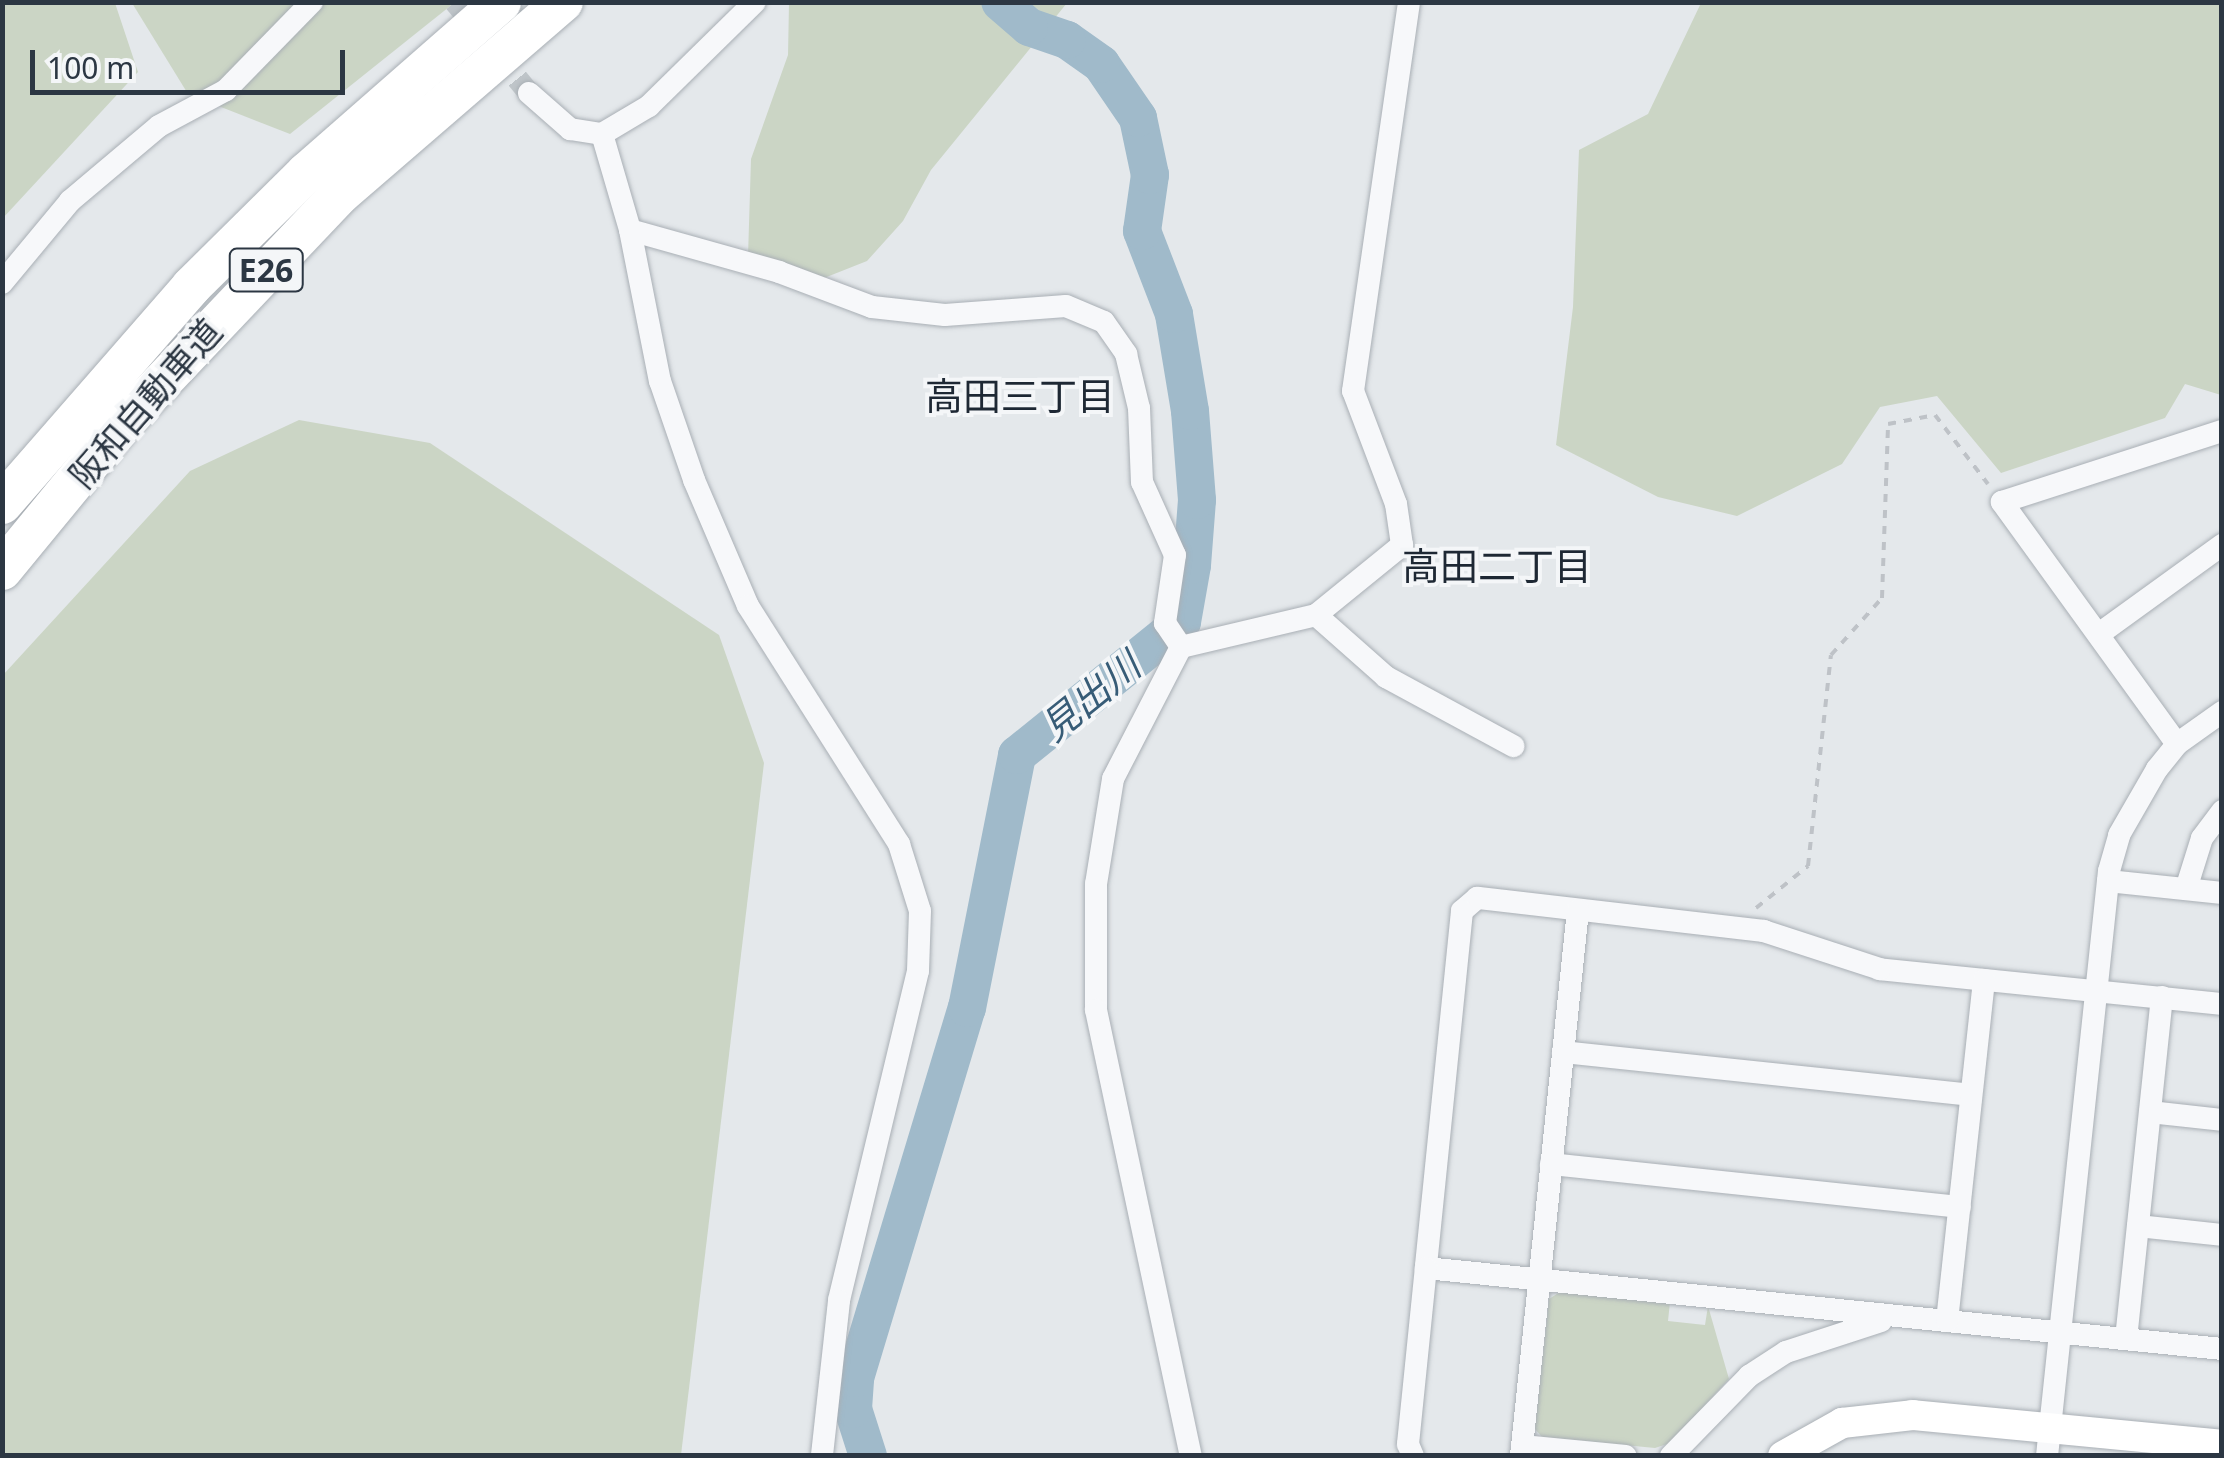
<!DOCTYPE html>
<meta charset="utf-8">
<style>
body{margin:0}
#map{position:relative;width:2224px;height:1458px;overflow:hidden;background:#e4e8eb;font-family:"Noto Sans","Noto Sans JP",sans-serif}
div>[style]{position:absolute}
.green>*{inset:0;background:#cbd5c5}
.river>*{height:38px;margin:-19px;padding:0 19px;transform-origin:19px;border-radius:19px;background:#a0baca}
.street-tunnel>*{height:22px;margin-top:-11px;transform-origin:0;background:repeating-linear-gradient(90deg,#bfc5c9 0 22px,transparent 0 33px)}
.path>*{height:4px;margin-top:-2px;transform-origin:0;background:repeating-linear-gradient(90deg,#bec2c7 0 8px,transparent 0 16px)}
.roads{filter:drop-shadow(0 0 2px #a9afb5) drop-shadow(0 0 2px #a9afb5)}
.street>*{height:22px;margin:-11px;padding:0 11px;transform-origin:11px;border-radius:11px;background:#f7f8fa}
.secondary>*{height:30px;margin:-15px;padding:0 15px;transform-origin:15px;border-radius:15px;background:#fff}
.highway>*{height:40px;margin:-20px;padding:0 20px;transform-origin:20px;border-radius:20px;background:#fff}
span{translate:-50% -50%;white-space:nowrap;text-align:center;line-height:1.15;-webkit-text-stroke:8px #f4f6f8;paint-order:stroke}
.shield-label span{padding:2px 8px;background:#f4f6f8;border:2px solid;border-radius:8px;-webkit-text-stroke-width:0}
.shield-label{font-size:32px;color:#2c3743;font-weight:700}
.street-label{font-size:35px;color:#2c3743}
.neighbourhood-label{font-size:38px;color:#1e2834}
.water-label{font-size:38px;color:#375c77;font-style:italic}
.frame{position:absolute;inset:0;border:5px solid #2c3743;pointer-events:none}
.scale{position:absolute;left:30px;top:50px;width:315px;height:45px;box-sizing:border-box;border:5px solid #2c3743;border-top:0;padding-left:12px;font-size:30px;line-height:35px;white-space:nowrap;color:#2c3743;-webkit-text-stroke:8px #f4f6f8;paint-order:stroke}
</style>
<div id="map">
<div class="green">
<div style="clip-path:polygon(3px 2px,115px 3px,138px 72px,3px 218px)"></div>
<div style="clip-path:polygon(132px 3px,454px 3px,290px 134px,188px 94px)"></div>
<div style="clip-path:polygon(789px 3px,1067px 3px,931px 170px,903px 221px,867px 261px,819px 280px,748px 257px,751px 159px,788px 55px)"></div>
<div style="clip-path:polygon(1701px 3px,2221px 3px,2221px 395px,2185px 384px,2165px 418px,2001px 473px,1937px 396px,1880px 407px,1842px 464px,1737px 516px,1658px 497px,1556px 445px,1573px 307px,1579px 150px,1648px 114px)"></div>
<div style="clip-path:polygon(299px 420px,430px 443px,719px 635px,764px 763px,681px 1455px,3px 1455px,3px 675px,190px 471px)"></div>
<div style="clip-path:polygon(1560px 1292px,1670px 1302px,1668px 1321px,1705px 1325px,1708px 1306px,1729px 1379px,1670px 1443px,1655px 1448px,1542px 1437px,1535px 1429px,1549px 1299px)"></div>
</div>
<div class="river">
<div style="left:868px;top:1456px;width:49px;rotate:-107.7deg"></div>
<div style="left:853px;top:1409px;width:31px;rotate:-86deg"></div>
<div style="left:855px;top:1378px;width:387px;rotate:-73.2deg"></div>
<div style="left:967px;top:1008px;width:258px;rotate:-78.8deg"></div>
<div style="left:1017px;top:755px;width:212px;rotate:-38.9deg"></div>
<div style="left:1182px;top:622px;width:58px;rotate:-80deg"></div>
<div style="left:1192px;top:565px;width:65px;rotate:-85.6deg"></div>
<div style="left:1197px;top:500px;width:89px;rotate:-94.5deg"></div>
<div style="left:1190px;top:411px;width:98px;rotate:-99.4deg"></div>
<div style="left:1174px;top:314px;width:89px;rotate:-111.1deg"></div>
<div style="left:1142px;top:231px;width:57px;rotate:-81.9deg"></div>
<div style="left:1150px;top:175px;width:58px;rotate:-101.9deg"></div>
<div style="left:1138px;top:118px;width:65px;rotate:-124.4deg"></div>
<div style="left:1101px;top:64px;width:42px;rotate:-144.8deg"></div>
<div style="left:1067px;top:40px;width:40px;rotate:-161.1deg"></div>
<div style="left:1029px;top:27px;width:38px;rotate:-139deg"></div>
</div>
<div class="street-tunnel">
<div style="left:455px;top:2px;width:117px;rotate:50.9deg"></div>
</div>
<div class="path">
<div style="left:1756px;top:908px;width:67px;rotate:-38.9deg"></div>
<div style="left:1808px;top:866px;width:212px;rotate:-83.8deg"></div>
<div style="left:1831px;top:655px;width:76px;rotate:-48.2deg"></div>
<div style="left:1882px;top:598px;width:174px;rotate:-88deg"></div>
<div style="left:1888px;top:424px;width:48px;rotate:-10.8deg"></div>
<div style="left:1935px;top:415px;width:87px;rotate:52.5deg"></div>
</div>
<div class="roads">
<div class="street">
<div style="left:529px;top:93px;width:55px;rotate:41.3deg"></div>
<div style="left:570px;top:129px;width:32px;rotate:9deg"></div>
<div style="left:602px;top:134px;width:55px;rotate:-30.8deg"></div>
<div style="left:649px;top:106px;width:148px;rotate:-44.5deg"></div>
<div style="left:602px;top:134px;width:100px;rotate:73.7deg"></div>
<div style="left:630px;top:230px;width:154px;rotate:78.8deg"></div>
<div style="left:660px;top:381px;width:105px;rotate:71deg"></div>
<div style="left:694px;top:480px;width:137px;rotate:66.8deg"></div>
<div style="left:748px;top:606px;width:282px;rotate:57.6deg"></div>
<div style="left:899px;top:844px;width:70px;rotate:72.6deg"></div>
<div style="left:920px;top:911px;width:60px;rotate:91.9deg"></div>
<div style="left:918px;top:971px;width:339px;rotate:103.5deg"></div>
<div style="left:839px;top:1301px;width:156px;rotate:96.3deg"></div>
<div style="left:630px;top:230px;width:155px;rotate:15.7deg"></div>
<div style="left:779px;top:272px;width:99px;rotate:20.6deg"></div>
<div style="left:872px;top:307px;width:73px;rotate:6.3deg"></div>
<div style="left:945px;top:315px;width:121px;rotate:-4.3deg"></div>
<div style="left:1066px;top:306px;width:41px;rotate:22.8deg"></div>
<div style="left:1104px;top:322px;width:39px;rotate:55deg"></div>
<div style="left:1126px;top:354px;width:56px;rotate:76.5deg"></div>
<div style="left:1139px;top:408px;width:74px;rotate:87.7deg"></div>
<div style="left:1142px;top:482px;width:80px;rotate:65.7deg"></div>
<div style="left:1175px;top:555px;width:69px;rotate:98.4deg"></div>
<div style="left:1165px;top:623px;width:29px;rotate:56deg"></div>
<div style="left:2px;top:283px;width:107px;rotate:-50.3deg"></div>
<div style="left:70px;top:201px;width:116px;rotate:-40.1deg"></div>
<div style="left:159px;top:126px;width:76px;rotate:-28.2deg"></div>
<div style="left:226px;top:90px;width:123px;rotate:-45.7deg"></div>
<div style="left:1316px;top:615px;width:94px;rotate:41.5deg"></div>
<div style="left:1386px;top:677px;width:145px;rotate:28.5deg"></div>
<div style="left:2099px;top:634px;width:152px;rotate:-35.9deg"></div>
<div style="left:1181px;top:647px;width:148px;rotate:117.3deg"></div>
<div style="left:1113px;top:779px;width:106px;rotate:99.2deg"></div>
<div style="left:1096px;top:884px;width:126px;rotate:90deg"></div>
<div style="left:1096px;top:1010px;width:456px;rotate:78deg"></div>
<div style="left:1181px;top:647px;width:139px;rotate:-13.3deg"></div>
<div style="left:1316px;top:615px;width:111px;rotate:-39.1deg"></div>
<div style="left:1402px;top:545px;width:41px;rotate:-98.3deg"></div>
<div style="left:1396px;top:504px;width:121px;rotate:-110.8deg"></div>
<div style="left:1353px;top:391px;width:393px;rotate:-81.8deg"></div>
<div style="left:2177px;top:744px;width:299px;rotate:-125.9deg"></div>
<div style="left:2002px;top:502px;width:231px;rotate:-17.9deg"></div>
<div style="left:2108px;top:881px;width:115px;rotate:6deg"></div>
<div style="left:2186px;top:889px;width:53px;rotate:-72.6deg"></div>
<div style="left:2202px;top:838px;width:34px;rotate:-53deg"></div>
<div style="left:2222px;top:1004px;width:344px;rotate:-174.2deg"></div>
<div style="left:1880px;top:969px;width:122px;rotate:-161.9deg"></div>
<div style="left:1764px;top:931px;width:289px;rotate:-173.4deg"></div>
<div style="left:1477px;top:898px;width:20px;rotate:139deg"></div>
<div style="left:1462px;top:911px;width:359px;rotate:95.8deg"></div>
<div style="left:1426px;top:1268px;width:800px;rotate:5.81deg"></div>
<div style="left:1563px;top:1052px;width:410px;rotate:6deg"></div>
<div style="left:2150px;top:1112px;width:72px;rotate:6.3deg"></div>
<div style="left:1551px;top:1164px;width:411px;rotate:6deg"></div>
<div style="left:2138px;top:1226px;width:84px;rotate:6.1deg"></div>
<div style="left:1947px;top:1321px;width:343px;rotate:-83.8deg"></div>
<div style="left:2126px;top:1339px;width:344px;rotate:-84deg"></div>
<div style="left:1522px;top:1446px;width:104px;rotate:5.5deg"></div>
<div style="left:1413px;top:1456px;width:13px;rotate:-113deg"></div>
<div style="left:1408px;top:1444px;width:177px;rotate:-84.2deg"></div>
<div style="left:1521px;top:1456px;width:549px;rotate:-84.04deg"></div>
<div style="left:1671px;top:1456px;width:112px;rotate:-45.7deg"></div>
<div style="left:1749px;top:1376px;width:44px;rotate:-33deg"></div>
<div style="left:1786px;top:1352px;width:100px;rotate:-18.1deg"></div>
<div style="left:2047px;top:1456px;width:588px;rotate:-83.95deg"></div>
<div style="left:2109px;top:871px;width:37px;rotate:-74deg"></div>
<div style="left:2119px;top:835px;width:76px;rotate:-60.1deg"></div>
<div style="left:2157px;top:769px;width:32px;rotate:-51deg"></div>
<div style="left:2177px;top:744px;width:55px;rotate:-35.4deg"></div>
</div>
<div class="secondary">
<div style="left:1783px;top:1456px;width:68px;rotate:-29.2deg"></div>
<div style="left:1842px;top:1423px;width:71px;rotate:-6.4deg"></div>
<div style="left:1913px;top:1415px;width:310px;rotate:5.5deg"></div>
</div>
<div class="highway">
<div style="left:2px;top:504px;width:288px;rotate:-48.9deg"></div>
<div style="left:191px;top:287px;width:162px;rotate:-44.7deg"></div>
<div style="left:306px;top:173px;width:259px;rotate:-41.2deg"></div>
<div style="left:2px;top:570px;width:188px;rotate:-50.6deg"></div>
<div style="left:121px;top:425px;width:315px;rotate:-46.5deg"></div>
<div style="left:338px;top:196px;width:297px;rotate:-40.8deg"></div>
</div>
</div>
<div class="shield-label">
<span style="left:266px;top:270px">E26</span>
</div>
<div class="street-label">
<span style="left:145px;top:403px;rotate:-49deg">阪和自動車道</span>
</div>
<div class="neighbourhood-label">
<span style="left:1020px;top:396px">高田三丁目</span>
<span style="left:1497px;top:566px">高田二丁目</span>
</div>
<div class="water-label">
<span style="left:1090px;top:696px;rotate:-39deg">見出川</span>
</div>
<div class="frame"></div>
<div class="scale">100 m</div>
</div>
